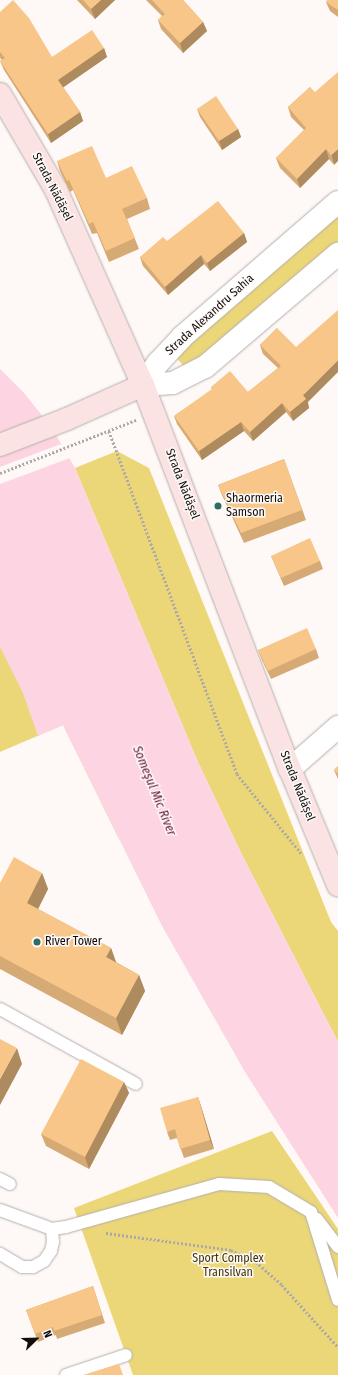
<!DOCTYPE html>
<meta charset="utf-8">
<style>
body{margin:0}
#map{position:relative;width:338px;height:1375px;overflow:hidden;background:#fef9f6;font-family:"Fira Sans Condensed",sans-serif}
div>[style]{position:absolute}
.green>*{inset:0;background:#ecd778}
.water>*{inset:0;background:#fdd5e2}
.pier>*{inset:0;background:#fef9f6}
.path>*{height:2.5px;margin-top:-1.25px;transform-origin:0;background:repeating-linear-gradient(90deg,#ada9a7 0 2px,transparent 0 4px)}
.roads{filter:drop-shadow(0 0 1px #b4afac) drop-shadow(0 0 1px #b4afac)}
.lane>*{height:12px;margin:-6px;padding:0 6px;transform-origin:6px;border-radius:6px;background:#fff}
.street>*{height:22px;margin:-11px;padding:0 11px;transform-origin:11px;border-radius:11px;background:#fff}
.secondary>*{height:22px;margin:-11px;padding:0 11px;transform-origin:11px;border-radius:11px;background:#fae3e2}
.wall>*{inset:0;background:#d5aa75}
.shaded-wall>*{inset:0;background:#ae8b5f}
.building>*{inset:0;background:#f8c688}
.dots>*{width:11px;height:11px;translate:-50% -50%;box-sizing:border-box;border:2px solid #fef9f6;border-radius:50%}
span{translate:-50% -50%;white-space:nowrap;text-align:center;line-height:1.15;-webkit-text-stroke:3px #fef9f6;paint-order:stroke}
.street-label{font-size:12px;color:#100f0e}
.poi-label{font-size:12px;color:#100f0e}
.left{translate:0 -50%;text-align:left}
.park-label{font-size:12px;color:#3f370b}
.water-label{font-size:13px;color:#67143d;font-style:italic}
.north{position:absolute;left:16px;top:1319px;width:40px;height:40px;-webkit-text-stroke:3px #fef9f6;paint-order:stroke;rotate:67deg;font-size:11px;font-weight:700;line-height:16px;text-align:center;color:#100f0e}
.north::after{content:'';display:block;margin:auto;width:14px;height:18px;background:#100f0e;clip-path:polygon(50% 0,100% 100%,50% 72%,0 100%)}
</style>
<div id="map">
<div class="green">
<div style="clip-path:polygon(338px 213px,338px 242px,202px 360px,185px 368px,175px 356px)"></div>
<div style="clip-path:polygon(117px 451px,149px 468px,331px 922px,338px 931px,338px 1042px,241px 853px,197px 760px,75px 468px)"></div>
<div style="clip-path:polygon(0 511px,120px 841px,63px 725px,0 752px)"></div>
<div style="clip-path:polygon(272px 1131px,338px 1229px,338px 1375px,133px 1375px,74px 1208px)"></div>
</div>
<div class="water">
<div style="clip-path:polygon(0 369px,24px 393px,52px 428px,75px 468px,197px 760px,241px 853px,338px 1042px,338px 1218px,245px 1072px,162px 926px,63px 725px,38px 736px,23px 693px,0 647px)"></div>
</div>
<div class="pier">
<div style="clip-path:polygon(61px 444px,70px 458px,0 484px,0 467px)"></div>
</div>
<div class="path">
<div style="left:109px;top:431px;width:366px;rotate:69.5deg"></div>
<div style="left:237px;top:774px;width:102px;rotate:51deg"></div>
<div style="left:0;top:473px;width:146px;rotate:-21.3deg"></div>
<div style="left:106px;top:1233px;width:126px;rotate:7.7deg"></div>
<div style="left:231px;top:1250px;width:28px;rotate:26deg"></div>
<div style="left:256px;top:1262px;width:35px;rotate:41deg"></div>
<div style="left:282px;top:1285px;width:84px;rotate:47.9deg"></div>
</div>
<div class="roads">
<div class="lane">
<div style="left:0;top:1009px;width:155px;rotate:28.9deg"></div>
<div style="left:0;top:1179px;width:11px;rotate:27deg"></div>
<div style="left:0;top:1210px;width:55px;rotate:20.1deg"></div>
<div style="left:52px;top:1229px;width:13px;rotate:86deg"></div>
<div style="left:53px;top:1242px;width:9px;rotate:103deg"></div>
<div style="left:51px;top:1251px;width:12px;rotate:125deg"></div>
<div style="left:44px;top:1261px;width:13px;rotate:151deg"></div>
<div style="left:33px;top:1267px;width:11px;rotate:180deg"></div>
<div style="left:22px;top:1267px;width:26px;rotate:-149deg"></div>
<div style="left:317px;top:1219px;width:35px;rotate:53deg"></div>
<div style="left:52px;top:1229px;width:14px;rotate:-8deg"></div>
<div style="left:66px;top:1227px;width:159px;rotate:-15.7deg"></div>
<div style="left:219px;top:1184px;width:50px;rotate:3.4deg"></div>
<div style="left:269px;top:1187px;width:49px;rotate:30.8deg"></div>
<div style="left:311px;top:1212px;width:92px;rotate:72.9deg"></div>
<div style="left:66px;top:1375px;width:63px;rotate:-18.4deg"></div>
</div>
<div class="street">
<div style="left:143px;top:385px;width:27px;rotate:-56deg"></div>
<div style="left:158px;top:363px;width:35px;rotate:-47deg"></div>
<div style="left:182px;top:337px;width:206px;rotate:-40.9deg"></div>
<div style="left:143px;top:385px;width:30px;rotate:-4deg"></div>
<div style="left:173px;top:383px;width:36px;rotate:-27deg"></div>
<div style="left:205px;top:367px;width:175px;rotate:-40.4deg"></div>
<div style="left:290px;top:769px;width:64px;rotate:-41.2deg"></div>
</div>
<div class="secondary">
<div style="left:0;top:94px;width:111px;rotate:59.7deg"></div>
<div style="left:56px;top:190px;width:214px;rotate:66deg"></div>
<div style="left:143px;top:385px;width:411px;rotate:69.1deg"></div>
<div style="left:290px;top:769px;width:126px;rotate:67.5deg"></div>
<div style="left:0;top:445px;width:72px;rotate:-21.2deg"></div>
<div style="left:67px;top:419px;width:83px;rotate:-24.1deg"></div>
</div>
</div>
<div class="wall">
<div style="clip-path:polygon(77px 0,115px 0,95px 19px)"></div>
<div style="clip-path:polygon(146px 0,183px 0,203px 22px,207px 31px,183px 53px,161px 29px,158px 20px,162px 16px)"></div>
<div style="clip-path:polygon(338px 0,338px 17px,330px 11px,326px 2px)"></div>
<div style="clip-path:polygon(0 12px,52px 57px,104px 48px,107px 57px,63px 87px,80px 112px,83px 121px,51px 143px,4px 70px,0 61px,2px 60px,0 58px)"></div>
<div style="clip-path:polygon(310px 87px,334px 165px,329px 159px,300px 188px,280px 168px,276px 158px,304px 130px,291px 117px,288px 107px)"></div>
<div style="clip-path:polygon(197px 109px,238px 129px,241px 137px,222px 150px,200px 117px)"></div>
<div style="clip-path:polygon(57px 161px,106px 178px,147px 198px,150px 209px,127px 219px,139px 249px,109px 262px,97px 233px,92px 234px,73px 190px,70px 192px,60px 171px)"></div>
<div style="clip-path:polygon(244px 233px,247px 242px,210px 271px,204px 264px,168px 295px,143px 266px,140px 257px,167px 241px)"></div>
<div style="clip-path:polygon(277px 328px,309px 408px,293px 421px,286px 412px,253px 441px,244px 431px,202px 460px,177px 424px,174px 416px,212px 390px,211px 387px,248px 392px,278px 368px,263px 354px,260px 345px)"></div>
<div style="clip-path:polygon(284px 459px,306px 520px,244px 543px,222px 495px,218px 485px)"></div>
<div style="clip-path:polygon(271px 556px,320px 561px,323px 569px,284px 586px)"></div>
<div style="clip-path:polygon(316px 649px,319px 658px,271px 679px,261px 658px,258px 650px)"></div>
<div style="clip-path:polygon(338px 766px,338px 779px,334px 770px)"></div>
<div style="clip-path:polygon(42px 873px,48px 889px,38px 909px,111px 948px,116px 962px,139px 975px,145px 991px,122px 1035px,0 969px,0 883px)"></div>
<div style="clip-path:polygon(124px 1082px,129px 1093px,89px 1169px,46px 1146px,41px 1134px)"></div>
<div style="clip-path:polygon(198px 1097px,214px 1149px,184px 1158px,177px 1138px,170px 1140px,167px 1132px)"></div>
<div style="clip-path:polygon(93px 1286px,105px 1323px,57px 1339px,56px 1335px,38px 1342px,26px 1310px)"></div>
</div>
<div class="shaded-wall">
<div style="clip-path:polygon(101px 0,115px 0,95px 19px,91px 9px)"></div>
<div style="clip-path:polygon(203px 22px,207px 31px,183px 53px,180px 43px)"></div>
<div style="clip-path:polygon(104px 48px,107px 57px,61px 89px,58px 80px)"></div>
<div style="clip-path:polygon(80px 112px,83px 121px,51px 143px,48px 134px)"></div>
<div style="clip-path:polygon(238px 129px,241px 137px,222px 150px,219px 141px)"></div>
<div style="clip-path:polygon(326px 149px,329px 159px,300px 188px,297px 179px)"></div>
<div style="clip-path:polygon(338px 149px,338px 161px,334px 165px,331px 155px)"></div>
<div style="clip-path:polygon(244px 233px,247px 242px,210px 271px,207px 263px)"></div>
<div style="clip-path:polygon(201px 255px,204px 264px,168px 295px,165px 287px)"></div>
<div style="clip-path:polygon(338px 360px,338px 372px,308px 402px,309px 408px,293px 421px,290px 412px,303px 395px)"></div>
<div style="clip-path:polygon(282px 403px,286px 412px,253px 441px,250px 432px)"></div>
<div style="clip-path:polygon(241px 422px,244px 431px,202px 460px,199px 451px)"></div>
<div style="clip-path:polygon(42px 873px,48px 889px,33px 919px,27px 903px)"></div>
<div style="clip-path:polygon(111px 948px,117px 965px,106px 957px)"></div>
<div style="clip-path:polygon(139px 975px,145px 991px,122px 1035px,116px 1018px)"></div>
<div style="clip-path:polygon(17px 1048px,22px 1064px,0 1105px,0 1079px)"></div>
<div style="clip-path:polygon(124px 1082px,129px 1093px,89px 1169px,85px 1157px)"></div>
<div style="clip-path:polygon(198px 1097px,201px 1106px,214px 1149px,210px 1140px)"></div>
</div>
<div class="building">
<div style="clip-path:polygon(13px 0,29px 18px,52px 57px,92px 30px,104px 48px,58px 80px,80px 112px,48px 134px,0 61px,5px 58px,0 52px,0 12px)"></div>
<div style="clip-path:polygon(83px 0,101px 0,91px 9px)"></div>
<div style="clip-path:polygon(152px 0,183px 0,203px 22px,180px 43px,158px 20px,165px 14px)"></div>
<div style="clip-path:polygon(327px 0,338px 0,338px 10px,326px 2px)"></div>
<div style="clip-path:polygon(338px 72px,338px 149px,331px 155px,326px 149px,297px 179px,276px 158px,306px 128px,288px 107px,310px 87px,315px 92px)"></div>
<div style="clip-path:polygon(216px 96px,238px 129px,219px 141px,197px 109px)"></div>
<div style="clip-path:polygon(92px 146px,106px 178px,132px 166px,147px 198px,122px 209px,135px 238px,106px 251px,93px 222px,89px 224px,69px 180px,67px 181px,57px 161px)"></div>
<div style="clip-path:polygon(218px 201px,244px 233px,207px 263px,201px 255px,165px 287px,140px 257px,163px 237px,167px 241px)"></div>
<div style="clip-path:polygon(338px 310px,338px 360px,303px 395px,306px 399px,290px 412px,282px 403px,250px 432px,241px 422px,199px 451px,174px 416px,212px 389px,211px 387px,230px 371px,248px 392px,281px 366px,260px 345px,277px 328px,296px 347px)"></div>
<div style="clip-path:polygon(284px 459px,302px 510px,241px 533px,218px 485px)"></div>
<div style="clip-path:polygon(310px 538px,320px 561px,281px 578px,271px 556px)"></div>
<div style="clip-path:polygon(307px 628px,316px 649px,268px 671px,258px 650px)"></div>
<div style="clip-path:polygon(338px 766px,338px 774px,334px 770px)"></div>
<div style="clip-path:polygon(14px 857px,42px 873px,27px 903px,111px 948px,106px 957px,139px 975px,116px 1018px,0 956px,0 883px)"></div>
<div style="clip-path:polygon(0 1039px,17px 1048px,0 1079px)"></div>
<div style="clip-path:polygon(81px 1059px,124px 1082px,85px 1157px,41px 1134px)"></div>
<div style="clip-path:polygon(198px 1097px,210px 1140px,180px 1149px,175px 1129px,167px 1132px,160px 1108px)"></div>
<div style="clip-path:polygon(93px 1286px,102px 1315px,54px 1331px,53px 1327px,35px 1334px,26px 1310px)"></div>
<div style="clip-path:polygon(119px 1364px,123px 1375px,83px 1375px)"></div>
</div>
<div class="dots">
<div style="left:218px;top:506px;background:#2d6e5d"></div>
<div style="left:37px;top:942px;background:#2d6e5d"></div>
</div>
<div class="street-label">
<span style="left:52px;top:187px;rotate:63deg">Strada Nădășel</span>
<span style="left:210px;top:315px;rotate:-42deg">Strada Alexandru Sahia</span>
<span style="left:182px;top:484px;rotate:69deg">Strada Nădășel</span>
<span style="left:297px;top:786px;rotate:68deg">Strada Nădășel</span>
</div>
<div class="poi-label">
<span class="left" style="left:226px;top:506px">Shaormeria<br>Samson</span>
<span class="left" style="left:45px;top:942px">River Tower</span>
</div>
<div class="park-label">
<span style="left:228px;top:1266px">Sport Complex<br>Transilvan</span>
</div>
<div class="water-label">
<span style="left:154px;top:791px;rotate:68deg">Someşul Mic River</span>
</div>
<div class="north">N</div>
</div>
